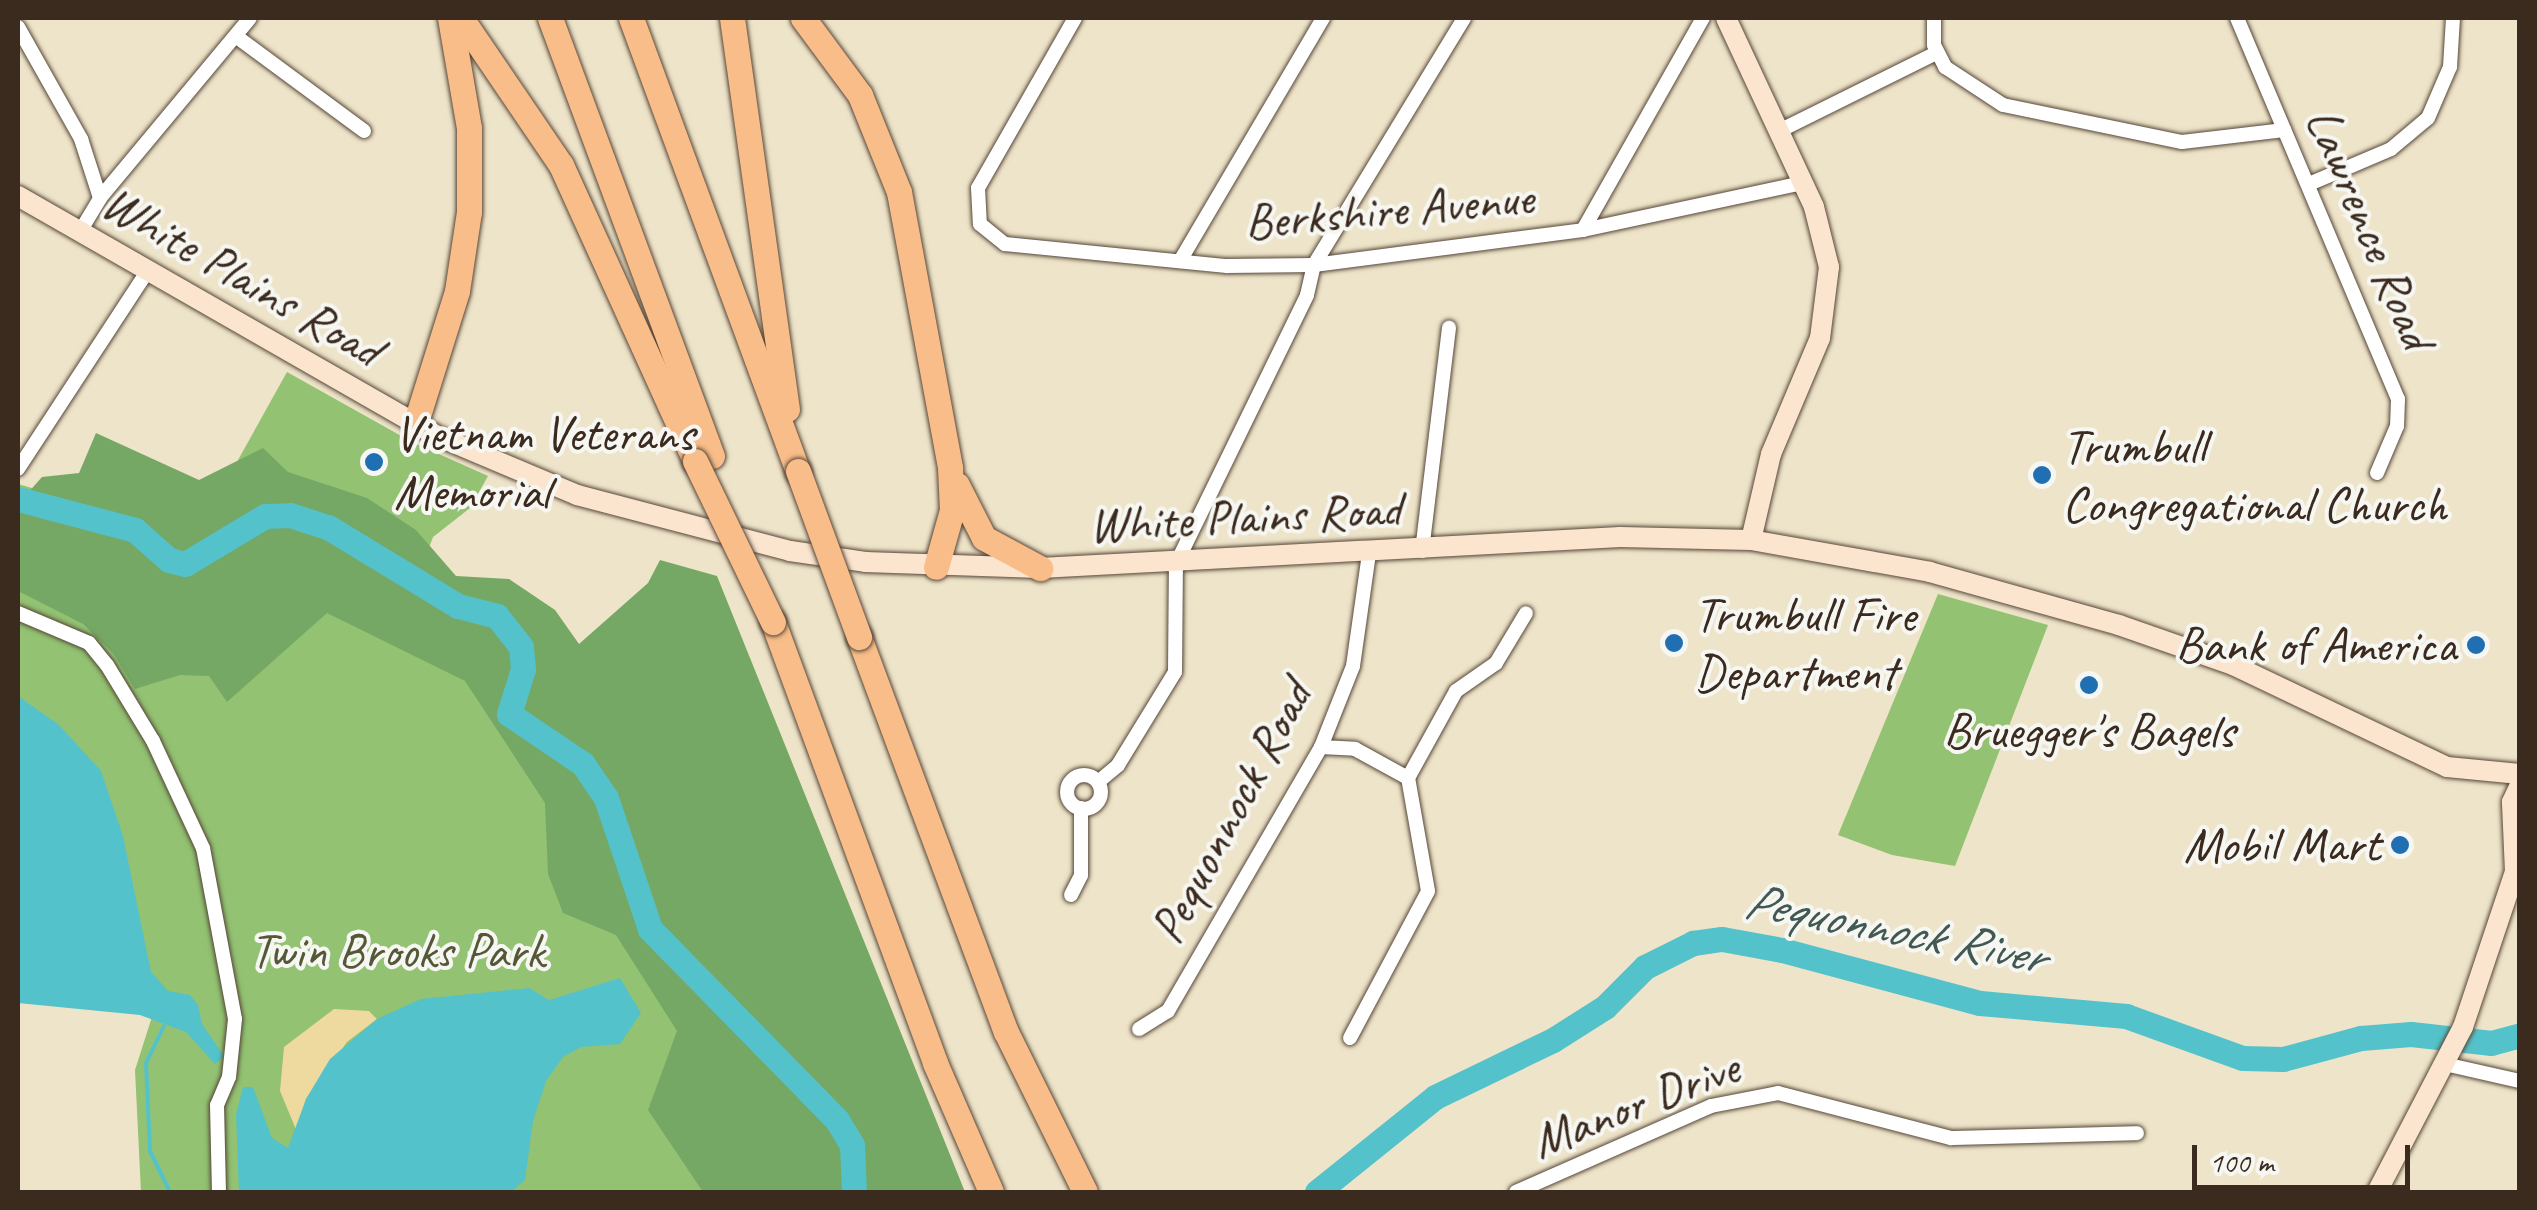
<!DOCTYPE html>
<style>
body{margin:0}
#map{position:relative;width:2537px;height:1210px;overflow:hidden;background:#eee4c9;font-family:Caveat,sans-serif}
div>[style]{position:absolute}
.green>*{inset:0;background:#92c272}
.forest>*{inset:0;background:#75a864}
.sand>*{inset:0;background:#eeda9e}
.water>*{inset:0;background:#54c2ca}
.stream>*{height:4px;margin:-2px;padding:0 2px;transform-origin:2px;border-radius:2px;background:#54c2ca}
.river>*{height:25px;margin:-12.5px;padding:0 12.5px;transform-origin:12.5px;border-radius:12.5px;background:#54c2ca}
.roads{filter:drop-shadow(0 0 2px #564638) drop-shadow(0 0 2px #564638)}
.street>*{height:14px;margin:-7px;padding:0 7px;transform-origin:7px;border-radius:7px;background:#fff}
.street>.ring{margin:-7px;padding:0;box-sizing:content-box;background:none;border:14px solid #fff;border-radius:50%}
.secondary>*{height:20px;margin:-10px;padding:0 10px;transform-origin:10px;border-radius:10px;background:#fce5cf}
.highway>*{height:25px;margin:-12.5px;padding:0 12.5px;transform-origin:12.5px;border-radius:12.5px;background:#f8bd88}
.bridges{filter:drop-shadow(0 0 2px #564638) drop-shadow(0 0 2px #564638)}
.highway-bridge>*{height:25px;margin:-12.5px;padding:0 12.5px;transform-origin:12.5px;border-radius:12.5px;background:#f8bd88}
.dots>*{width:28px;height:28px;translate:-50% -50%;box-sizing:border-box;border:5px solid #f6f6f2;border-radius:50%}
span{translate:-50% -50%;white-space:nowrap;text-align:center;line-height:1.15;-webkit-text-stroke:8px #f6f6f2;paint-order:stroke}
.street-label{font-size:50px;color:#3b2a1e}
.poi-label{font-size:50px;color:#3b2a1e}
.left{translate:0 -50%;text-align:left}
.right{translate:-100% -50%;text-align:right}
.park-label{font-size:50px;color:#555837}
.water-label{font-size:52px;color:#425852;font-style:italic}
.frame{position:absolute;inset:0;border:20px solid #3b2a1e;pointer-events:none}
.scale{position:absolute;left:2192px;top:1145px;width:218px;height:45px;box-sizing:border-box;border:5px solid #3b2a1e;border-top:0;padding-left:12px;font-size:30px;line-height:35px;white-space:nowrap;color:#3b2a1e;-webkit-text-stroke:8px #f6f6f2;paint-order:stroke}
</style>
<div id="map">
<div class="green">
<div style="clip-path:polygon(287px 372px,412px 442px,488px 476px,470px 508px,433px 537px,421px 569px,855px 1192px,141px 1192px,135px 1070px,158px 998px,18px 718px,18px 484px,111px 511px,188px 550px)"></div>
<div style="clip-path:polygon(1938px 594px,2048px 625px,1955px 866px,1892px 855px,1838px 835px)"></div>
</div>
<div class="forest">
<div style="clip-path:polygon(96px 433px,199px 480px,263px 448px,288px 472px,367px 498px,416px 530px,456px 576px,509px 579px,555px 610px,579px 644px,648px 583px,660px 560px,717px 576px,965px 1192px,703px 1192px,648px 1110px,677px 1031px,616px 935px,563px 913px,548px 874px,545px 803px,465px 681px,327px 613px,227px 702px,209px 676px,180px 675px,135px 689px,113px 653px,83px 624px,18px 591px,18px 504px,42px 477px,79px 473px)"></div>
</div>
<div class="sand">
<div style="clip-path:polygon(334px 1009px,369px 1011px,377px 1019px,347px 1042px,306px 1099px,297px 1132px,280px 1091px,284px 1047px)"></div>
</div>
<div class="water">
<div style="clip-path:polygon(18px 696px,59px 725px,101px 771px,123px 836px,151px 972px,168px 991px,190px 995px,198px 1005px,202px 1024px,224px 1056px,215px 1064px,186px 1032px,140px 1015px,18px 1003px)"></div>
<div style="clip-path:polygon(620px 978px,641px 1013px,620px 1044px,581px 1047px,563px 1057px,546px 1081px,533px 1121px,525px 1180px,511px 1192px,239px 1192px,236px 1115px,243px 1087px,253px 1087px,272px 1138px,288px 1148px,306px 1099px,330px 1059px,377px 1019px,421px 999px,529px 988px,549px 1000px)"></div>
</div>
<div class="stream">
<div style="left:164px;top:1026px;width:41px;rotate:115.9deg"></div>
<div style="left:146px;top:1063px;width:88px;rotate:87.4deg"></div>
<div style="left:150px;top:1151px;width:46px;rotate:64deg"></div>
</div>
<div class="river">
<div style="left:18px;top:499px;width:121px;rotate:14.8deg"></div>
<div style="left:135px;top:530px;width:45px;rotate:41.4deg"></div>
<div style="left:169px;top:560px;width:16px;rotate:14deg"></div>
<div style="left:185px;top:564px;width:93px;rotate:-31deg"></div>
<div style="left:265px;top:516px;width:25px;rotate:-2deg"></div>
<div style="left:290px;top:515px;width:40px;rotate:18deg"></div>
<div style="left:328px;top:527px;width:152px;rotate:31.3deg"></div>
<div style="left:458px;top:606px;width:40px;rotate:14.4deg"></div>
<div style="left:497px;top:616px;width:39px;rotate:52deg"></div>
<div style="left:521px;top:647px;width:22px;rotate:85deg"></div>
<div style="left:523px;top:669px;width:47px;rotate:107.3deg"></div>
<div style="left:509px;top:714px;width:89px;rotate:34deg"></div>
<div style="left:583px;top:764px;width:41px;rotate:55.9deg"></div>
<div style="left:606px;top:798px;width:138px;rotate:71.4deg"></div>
<div style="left:650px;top:929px;width:267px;rotate:45.6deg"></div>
<div style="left:837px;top:1120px;width:29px;rotate:59deg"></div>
<div style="left:852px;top:1145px;width:47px;rotate:87.6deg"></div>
<div style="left:1317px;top:1192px;width:151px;rotate:-38.8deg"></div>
<div style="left:1435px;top:1097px;width:131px;rotate:-25.8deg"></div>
<div style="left:1553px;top:1040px;width:62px;rotate:-32.4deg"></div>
<div style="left:1605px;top:1007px;width:57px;rotate:-45deg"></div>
<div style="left:1645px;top:967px;width:54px;rotate:-26.6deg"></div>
<div style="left:1693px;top:943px;width:29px;rotate:-8deg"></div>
<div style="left:1722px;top:939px;width:61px;rotate:10.4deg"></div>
<div style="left:1782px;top:950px;width:205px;rotate:15deg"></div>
<div style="left:1980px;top:1003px;width:147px;rotate:5.1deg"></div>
<div style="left:2126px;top:1016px;width:123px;rotate:19.9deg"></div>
<div style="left:2242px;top:1058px;width:41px;rotate:1.4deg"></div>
<div style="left:2283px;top:1059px;width:81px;rotate:-15.1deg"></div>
<div style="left:2361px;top:1038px;width:50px;rotate:-4.6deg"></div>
<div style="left:2411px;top:1034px;width:81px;rotate:6.4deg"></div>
<div style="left:2491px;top:1043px;width:30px;rotate:-15deg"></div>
</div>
<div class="roads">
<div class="street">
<div style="left:1075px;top:18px;width:196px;rotate:119.7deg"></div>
<div style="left:978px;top:188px;width:36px;rotate:87deg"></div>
<div style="left:980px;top:224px;width:32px;rotate:39deg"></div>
<div style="left:1005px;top:244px;width:223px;rotate:5.7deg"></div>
<div style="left:1227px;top:266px;width:87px;rotate:-0.7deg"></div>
<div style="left:1314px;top:265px;width:271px;rotate:-7.4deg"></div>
<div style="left:1583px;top:230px;width:225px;rotate:-12.1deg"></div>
<div style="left:1934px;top:18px;width:27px;rotate:90deg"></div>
<div style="left:1934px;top:45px;width:25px;rotate:63deg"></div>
<div style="left:1945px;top:67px;width:69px;rotate:33.2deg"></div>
<div style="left:2003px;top:105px;width:183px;rotate:11.7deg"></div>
<div style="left:2182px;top:142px;width:103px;rotate:-6.7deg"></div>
<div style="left:2237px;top:18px;width:414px;rotate:67.1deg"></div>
<div style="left:2398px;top:399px;width:27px;rotate:92deg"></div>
<div style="left:2397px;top:426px;width:51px;rotate:113.1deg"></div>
<div style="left:18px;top:27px;width:129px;rotate:60.6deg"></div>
<div style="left:81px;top:139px;width:62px;rotate:72.1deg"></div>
<div style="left:237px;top:37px;width:158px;rotate:36.5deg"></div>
<div style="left:1779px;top:131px;width:175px;rotate:-26.4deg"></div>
<div style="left:2309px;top:184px;width:89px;rotate:-23.1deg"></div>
<div style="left:2391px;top:149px;width:48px;rotate:-40deg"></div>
<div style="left:2428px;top:118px;width:56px;rotate:-66.7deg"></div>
<div style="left:2450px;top:67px;width:49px;rotate:-86.5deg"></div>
<div style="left:81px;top:230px;width:37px;rotate:-59deg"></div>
<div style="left:100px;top:198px;width:234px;rotate:-50.2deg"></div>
<div style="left:1583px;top:230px;width:244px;rotate:-60.5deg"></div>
<div style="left:1180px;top:261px;width:282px;rotate:-59.5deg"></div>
<div style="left:18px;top:469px;width:235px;rotate:-56.8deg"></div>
<div style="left:1422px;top:551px;width:225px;rotate:-83.1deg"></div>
<div style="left:18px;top:613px;width:77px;rotate:22.9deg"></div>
<div style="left:89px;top:643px;width:28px;rotate:51deg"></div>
<div style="left:107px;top:665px;width:89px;rotate:58.8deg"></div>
<div style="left:153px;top:741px;width:118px;rotate:65deg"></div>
<div style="left:203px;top:848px;width:174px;rotate:79.4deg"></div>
<div style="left:235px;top:1019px;width:58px;rotate:95.9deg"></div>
<div style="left:229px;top:1077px;width:30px;rotate:113deg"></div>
<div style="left:217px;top:1105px;width:87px;rotate:88.7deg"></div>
<div style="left:1321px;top:747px;width:34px;rotate:3deg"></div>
<div style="left:1355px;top:749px;width:60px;rotate:28.7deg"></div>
<div style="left:1408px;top:778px;width:99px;rotate:-61.1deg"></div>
<div style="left:1456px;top:691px;width:49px;rotate:-35deg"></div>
<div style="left:1496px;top:663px;width:58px;rotate:-59deg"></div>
<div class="ring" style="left:1067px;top:775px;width:20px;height:20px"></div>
<div style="left:1098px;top:782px;width:26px;rotate:-40deg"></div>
<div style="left:1118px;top:765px;width:109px;rotate:-58.5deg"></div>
<div style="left:1175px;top:672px;width:108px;rotate:-89.5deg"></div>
<div style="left:1176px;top:564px;width:299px;rotate:-64deg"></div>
<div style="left:1307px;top:295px;width:31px;rotate:-77deg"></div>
<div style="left:1314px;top:265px;width:289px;rotate:-58.7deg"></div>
<div style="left:1071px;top:895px;width:22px;rotate:-63deg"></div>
<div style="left:1081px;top:875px;width:67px;rotate:-90deg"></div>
<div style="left:1139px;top:1029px;width:34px;rotate:-32deg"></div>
<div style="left:1168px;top:1011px;width:305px;rotate:-59.9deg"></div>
<div style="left:1321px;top:747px;width:87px;rotate:-68.4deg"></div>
<div style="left:1353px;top:666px;width:113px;rotate:-81.9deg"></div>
<div style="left:1350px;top:1038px;width:166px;rotate:-62deg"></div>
<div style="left:1428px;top:891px;width:115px;rotate:-100deg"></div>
<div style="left:2449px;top:1065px;width:73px;rotate:12.7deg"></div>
<div style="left:1516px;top:1192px;width:213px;rotate:-23.8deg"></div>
<div style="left:1711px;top:1106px;width:68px;rotate:-11deg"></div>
<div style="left:1778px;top:1093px;width:179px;rotate:14.6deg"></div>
<div style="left:1951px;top:1138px;width:186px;rotate:-1.5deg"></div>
</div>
<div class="secondary">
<div style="left:1726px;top:18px;width:208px;rotate:65deg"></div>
<div style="left:1814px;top:207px;width:62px;rotate:76deg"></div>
<div style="left:1829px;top:267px;width:72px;rotate:97.2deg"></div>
<div style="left:1820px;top:338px;width:126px;rotate:112.9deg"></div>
<div style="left:1771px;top:454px;width:88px;rotate:103.1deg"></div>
<div style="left:18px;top:196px;width:481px;rotate:29.8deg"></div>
<div style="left:435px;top:435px;width:154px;rotate:22.9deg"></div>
<div style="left:577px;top:495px;width:220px;rotate:14.7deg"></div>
<div style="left:790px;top:551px;width:76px;rotate:8.3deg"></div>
<div style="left:865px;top:562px;width:175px;rotate:2deg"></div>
<div style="left:1040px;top:568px;width:581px;rotate:-3.06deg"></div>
<div style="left:1620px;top:537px;width:131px;rotate:1.3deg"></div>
<div style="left:1751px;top:540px;width:182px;rotate:10.1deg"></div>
<div style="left:1930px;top:572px;width:196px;rotate:15.7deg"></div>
<div style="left:2119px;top:625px;width:121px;rotate:19.3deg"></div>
<div style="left:2233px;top:665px;width:237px;rotate:25.5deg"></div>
<div style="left:2447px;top:767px;width:73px;rotate:5.5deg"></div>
<div style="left:2377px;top:1192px;width:186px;rotate:-62.5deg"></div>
<div style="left:2463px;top:1027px;width:163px;rotate:-71.5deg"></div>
<div style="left:2515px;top:872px;width:70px;rotate:-92.5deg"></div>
<div style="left:2512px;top:802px;width:19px;rotate:-65deg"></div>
</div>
<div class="highway">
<div style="left:461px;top:18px;width:178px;rotate:55.8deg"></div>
<div style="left:561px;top:165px;width:325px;rotate:65.6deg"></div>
<div style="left:550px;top:18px;width:467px;rotate:69.7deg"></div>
<div style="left:631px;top:18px;width:483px;rotate:69.8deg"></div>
<div style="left:732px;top:18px;width:395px;rotate:82deg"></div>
<div style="left:803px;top:18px;width:96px;rotate:53.5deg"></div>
<div style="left:860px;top:95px;width:105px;rotate:68.1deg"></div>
<div style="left:899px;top:192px;width:281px;rotate:79.5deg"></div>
<div style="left:950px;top:468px;width:42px;rotate:87.3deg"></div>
<div style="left:952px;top:510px;width:59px;rotate:105.7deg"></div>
<div style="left:415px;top:425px;width:140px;rotate:-72.6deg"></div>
<div style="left:457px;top:291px;width:80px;rotate:-81.4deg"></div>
<div style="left:469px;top:212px;width:84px;rotate:-90deg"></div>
<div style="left:469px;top:128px;width:112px;rotate:-99.8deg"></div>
<div style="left:957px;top:485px;width:59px;rotate:63deg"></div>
<div style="left:984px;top:538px;width:64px;rotate:28.2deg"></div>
<div style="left:773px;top:622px;width:470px;rotate:69.8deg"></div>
<div style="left:935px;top:1063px;width:141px;rotate:66.5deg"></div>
<div style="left:859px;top:637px;width:421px;rotate:69.6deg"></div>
<div style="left:1006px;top:1032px;width:178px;rotate:63.7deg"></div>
</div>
</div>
<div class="bridges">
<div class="highway-bridge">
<div style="left:695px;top:461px;width:179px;rotate:64.2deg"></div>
<div style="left:798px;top:471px;width:177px;rotate:69.8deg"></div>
</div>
</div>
<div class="dots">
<div style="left:374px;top:462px;background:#1f6fb2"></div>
<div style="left:2042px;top:475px;background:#1f6fb2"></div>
<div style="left:1674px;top:643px;background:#1f6fb2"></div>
<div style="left:2476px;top:645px;background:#1f6fb2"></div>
<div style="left:2089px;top:685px;background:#1f6fb2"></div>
<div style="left:2400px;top:845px;background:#1f6fb2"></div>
</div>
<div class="street-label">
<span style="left:1389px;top:210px;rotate:-5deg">Berkshire Avenue</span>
<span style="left:2370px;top:228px;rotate:67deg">Lawrence Road</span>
<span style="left:242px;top:276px;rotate:30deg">White Plains Road</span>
<span style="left:1245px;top:517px;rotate:-3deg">White Plains Road</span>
<span style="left:1231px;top:812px;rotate:-62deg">Pequonnock Road</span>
<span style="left:1635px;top:1104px;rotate:-21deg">Manor Drive</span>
</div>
<div class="poi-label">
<span class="left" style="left:394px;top:462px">Vietnam Veterans<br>Memorial</span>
<span class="left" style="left:2062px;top:475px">Trumbull<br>Congregational Church</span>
<span class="left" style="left:1694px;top:643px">Trumbull Fire<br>Department</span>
<span class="right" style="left:2456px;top:645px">Bank of America</span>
<span style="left:2089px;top:731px">Bruegger's Bagels</span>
<span class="right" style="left:2380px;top:845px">Mobil Mart</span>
</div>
<div class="park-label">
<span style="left:397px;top:951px">Twin Brooks Park</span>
</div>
<div class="water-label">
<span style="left:1894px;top:929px;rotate:11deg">Pequonnock River</span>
</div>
<div class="frame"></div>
<div class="scale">100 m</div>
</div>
